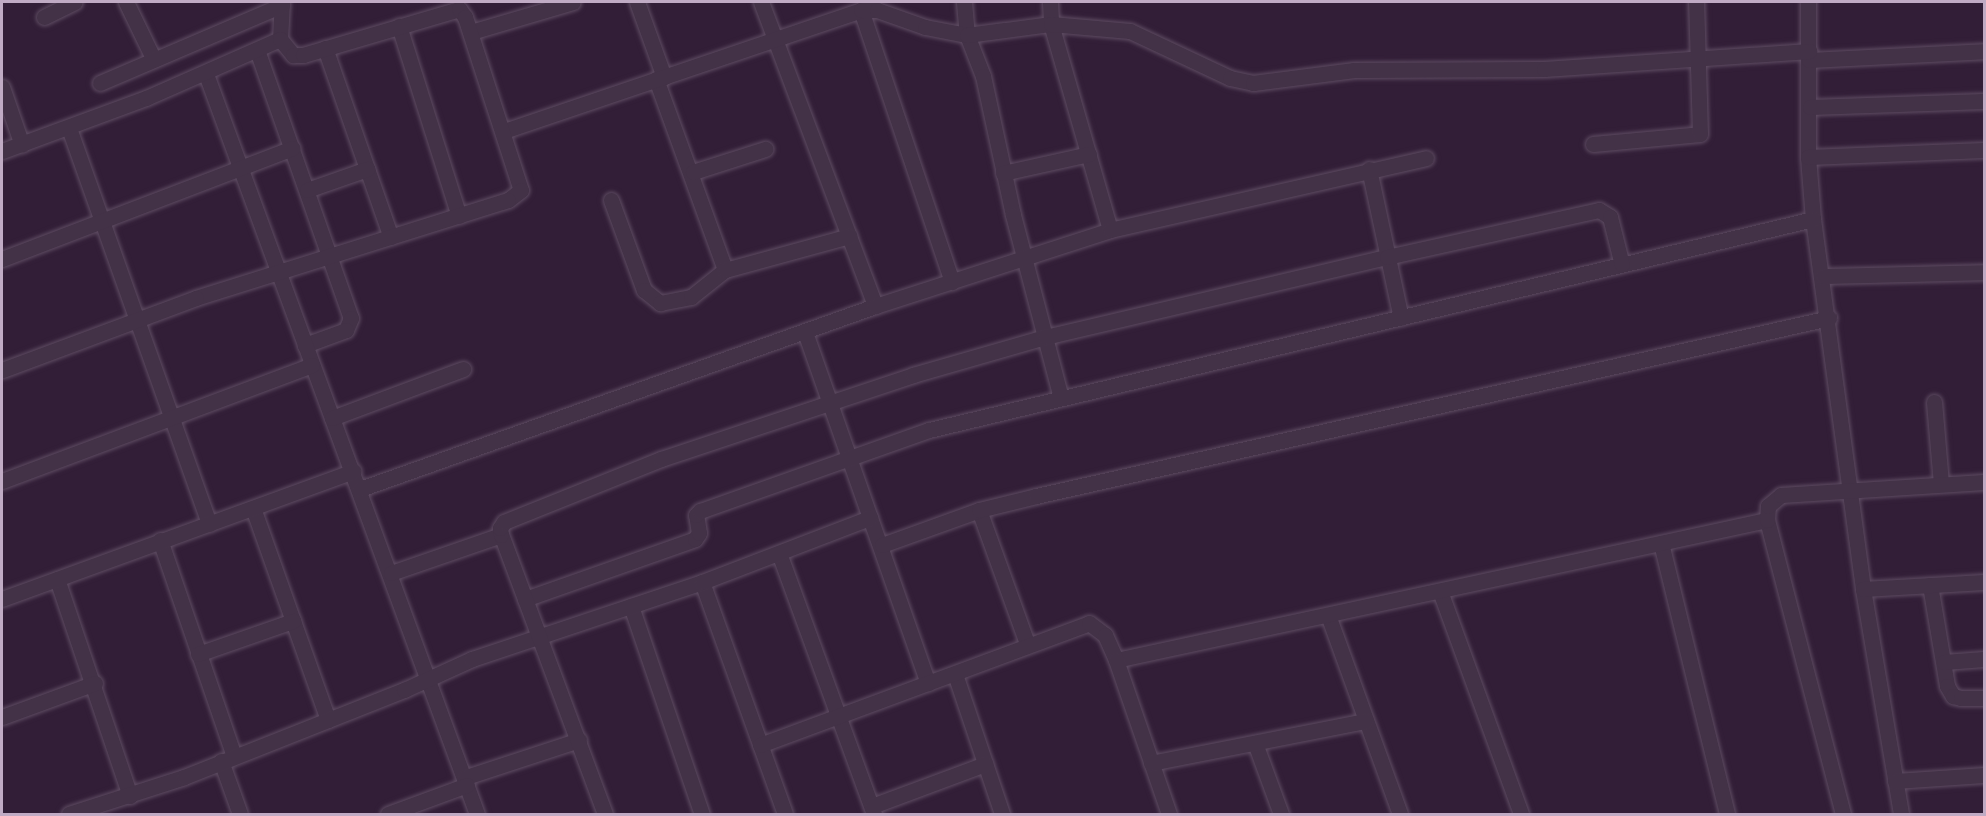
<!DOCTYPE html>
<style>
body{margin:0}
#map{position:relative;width:1986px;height:816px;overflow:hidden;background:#321e37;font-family:Ubuntu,sans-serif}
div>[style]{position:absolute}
.roads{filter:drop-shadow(0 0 2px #5e4c62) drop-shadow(0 0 2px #5e4c62)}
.minor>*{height:15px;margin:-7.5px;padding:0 7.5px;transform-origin:7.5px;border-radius:7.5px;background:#433247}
span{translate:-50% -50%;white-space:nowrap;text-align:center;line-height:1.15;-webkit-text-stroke:4.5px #28182b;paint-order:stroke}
.frame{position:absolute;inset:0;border:3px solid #c0abc4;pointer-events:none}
</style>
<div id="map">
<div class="roads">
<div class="minor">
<div style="left:126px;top:2px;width:64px;rotate:64.2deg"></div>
<div style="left:637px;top:2px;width:80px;rotate:70.2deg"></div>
<div style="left:761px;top:2px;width:325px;rotate:69.4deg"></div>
<div style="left:964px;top:2px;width:33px;rotate:85deg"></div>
<div style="left:967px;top:35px;width:44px;rotate:68.7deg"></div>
<div style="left:983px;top:76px;width:142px;rotate:77.8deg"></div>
<div style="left:1013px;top:215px;width:189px;rotate:75.3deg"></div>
<div style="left:1050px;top:2px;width:22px;rotate:87deg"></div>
<div style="left:1051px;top:24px;width:214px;rotate:74deg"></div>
<div style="left:1808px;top:2px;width:155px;rotate:90deg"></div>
<div style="left:1808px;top:157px;width:62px;rotate:85.4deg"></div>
<div style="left:1813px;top:219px;width:373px;rotate:82.3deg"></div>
<div style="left:1863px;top:589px;width:228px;rotate:80.4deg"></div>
<div style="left:861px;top:10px;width:287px;rotate:71.5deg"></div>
<div style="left:44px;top:17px;width:34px;rotate:-26deg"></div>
<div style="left:399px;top:26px;width:199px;rotate:72.5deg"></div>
<div style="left:471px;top:32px;width:106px;rotate:-16.4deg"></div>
<div style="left:280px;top:39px;width:37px;rotate:-87deg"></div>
<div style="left:325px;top:48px;width:200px;rotate:70.8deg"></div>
<div style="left:257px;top:50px;width:284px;rotate:70.7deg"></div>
<div style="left:351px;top:318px;width:13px;rotate:113deg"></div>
<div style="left:346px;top:330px;width:44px;rotate:159.9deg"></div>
<div style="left:1809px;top:60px;width:175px;rotate:-2.9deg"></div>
<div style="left:206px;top:74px;width:788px;rotate:69.89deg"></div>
<div style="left:656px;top:79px;width:203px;rotate:70.1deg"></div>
<div style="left:100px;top:83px;width:198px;rotate:-23.2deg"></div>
<div style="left:2px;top:87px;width:61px;rotate:71deg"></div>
<div style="left:1810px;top:107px;width:174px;rotate:-2deg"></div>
<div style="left:69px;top:128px;width:420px;rotate:70.5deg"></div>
<div style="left:504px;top:131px;width:377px;rotate:-18.7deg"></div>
<div style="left:861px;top:10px;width:16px"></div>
<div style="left:877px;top:10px;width:51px;rotate:19.5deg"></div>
<div style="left:925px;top:27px;width:43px;rotate:10.8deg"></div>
<div style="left:967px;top:35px;width:85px;rotate:-7.5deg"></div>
<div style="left:1051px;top:24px;width:79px;rotate:5.1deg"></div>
<div style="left:1130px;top:31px;width:110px;rotate:25.2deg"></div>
<div style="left:1230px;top:78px;width:24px;rotate:12deg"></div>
<div style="left:1253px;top:83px;width:102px;rotate:-7.3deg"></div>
<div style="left:1354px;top:70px;width:190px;rotate:-0.3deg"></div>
<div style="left:1544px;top:69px;width:266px;rotate:-3.9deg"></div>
<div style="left:1593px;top:144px;width:107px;rotate:-5.3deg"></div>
<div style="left:1700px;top:134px;width:132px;rotate:-91.7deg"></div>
<div style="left:2px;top:151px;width:153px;rotate:-20.2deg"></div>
<div style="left:146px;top:98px;width:146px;rotate:-23.8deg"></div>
<div style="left:280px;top:39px;width:21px;rotate:51deg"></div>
<div style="left:293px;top:55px;width:10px"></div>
<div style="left:303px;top:55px;width:163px;rotate:-16.4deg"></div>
<div style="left:459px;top:9px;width:10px;rotate:53deg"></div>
<div style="left:465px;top:17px;width:182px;rotate:72.1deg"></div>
<div style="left:521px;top:190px;width:16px;rotate:142deg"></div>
<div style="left:508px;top:200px;width:327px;rotate:162.6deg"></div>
<div style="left:196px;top:298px;width:207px;rotate:159.6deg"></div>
<div style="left:1808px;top:157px;width:176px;rotate:-2.3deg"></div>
<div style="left:1369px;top:169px;width:152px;rotate:77.9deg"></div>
<div style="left:693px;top:172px;width:76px;rotate:-17.7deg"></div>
<div style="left:1003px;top:173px;width:88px;rotate:-12.5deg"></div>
<div style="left:307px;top:190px;width:64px;rotate:-19.3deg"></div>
<div style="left:611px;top:200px;width:96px;rotate:69.9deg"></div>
<div style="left:644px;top:290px;width:21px;rotate:39deg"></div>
<div style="left:660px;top:303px;width:32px;rotate:-11deg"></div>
<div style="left:691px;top:297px;width:43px;rotate:-38.5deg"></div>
<div style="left:725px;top:270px;width:129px;rotate:-15.3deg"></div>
<div style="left:2px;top:259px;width:311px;rotate:-20.9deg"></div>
<div style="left:1823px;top:276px;width:161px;rotate:-1.4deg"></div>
<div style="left:805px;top:332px;width:372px;rotate:70.7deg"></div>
<div style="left:1934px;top:402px;width:82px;rotate:85.1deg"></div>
<div style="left:332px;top:418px;width:140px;rotate:-20.5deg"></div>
<div style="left:2px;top:481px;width:331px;rotate:-20.5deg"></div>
<div style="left:360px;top:489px;width:547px;rotate:-19.56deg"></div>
<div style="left:875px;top:306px;width:247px;rotate:-17.9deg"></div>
<div style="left:1110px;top:230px;width:324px;rotate:-12.8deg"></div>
<div style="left:253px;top:508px;width:225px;rotate:70.5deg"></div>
<div style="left:979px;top:510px;width:141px;rotate:70.2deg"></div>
<div style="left:1767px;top:520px;width:304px;rotate:75.5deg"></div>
<div style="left:160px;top:540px;width:228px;rotate:71.1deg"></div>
<div style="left:1661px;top:543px;width:279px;rotate:76.3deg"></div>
<div style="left:882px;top:545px;width:103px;rotate:-19.8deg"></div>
<div style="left:979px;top:510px;width:59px;rotate:-13.8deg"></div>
<div style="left:1036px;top:496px;width:813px;rotate:-12.65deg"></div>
<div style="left:779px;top:553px;width:278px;rotate:70deg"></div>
<div style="left:391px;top:573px;width:116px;rotate:-19.1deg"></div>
<div style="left:57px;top:579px;width:229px;rotate:71.4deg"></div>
<div style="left:702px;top:582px;width:246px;rotate:70.3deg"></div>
<div style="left:1930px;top:585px;width:102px;rotate:80.4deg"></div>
<div style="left:1947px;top:686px;width:12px;rotate:59deg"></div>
<div style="left:1953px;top:696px;width:8px;rotate:14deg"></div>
<div style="left:1961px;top:698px;width:23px"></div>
<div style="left:1863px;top:589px;width:121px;rotate:-3.3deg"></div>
<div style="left:1440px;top:591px;width:237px;rotate:70deg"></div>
<div style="left:2px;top:599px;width:374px;rotate:-20deg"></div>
<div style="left:525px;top:599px;width:180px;rotate:-19.4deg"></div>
<div style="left:695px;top:539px;width:7px;rotate:-56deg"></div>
<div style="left:699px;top:533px;width:18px;rotate:-99deg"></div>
<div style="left:696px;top:515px;width:6px;rotate:-45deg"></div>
<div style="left:700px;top:511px;width:243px;rotate:-19.5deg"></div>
<div style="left:929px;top:430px;width:909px;rotate:-13.42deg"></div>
<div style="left:631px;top:606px;width:220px;rotate:71.2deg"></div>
<div style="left:1328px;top:615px;width:212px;rotate:70.1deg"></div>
<div style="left:198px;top:654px;width:101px;rotate:-19.2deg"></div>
<div style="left:1116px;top:660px;width:666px;rotate:-12.14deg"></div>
<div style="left:1767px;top:520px;width:14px;rotate:-86deg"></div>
<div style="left:1768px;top:506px;width:17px;rotate:-40deg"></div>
<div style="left:1781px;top:495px;width:203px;rotate:-3.7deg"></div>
<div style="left:1944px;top:662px;width:40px;rotate:-4.3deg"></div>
<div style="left:955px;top:674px;width:148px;rotate:71.4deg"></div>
<div style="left:2px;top:717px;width:99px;rotate:-20.1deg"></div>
<div style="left:1255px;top:743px;width:76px;rotate:69.9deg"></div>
<div style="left:760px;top:745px;width:351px;rotate:-20.3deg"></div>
<div style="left:1089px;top:623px;width:20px;rotate:37deg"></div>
<div style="left:1105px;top:635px;width:27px;rotate:66deg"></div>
<div style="left:1116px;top:660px;width:163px;rotate:71deg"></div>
<div style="left:221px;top:761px;width:56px;rotate:70.3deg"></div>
<div style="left:1151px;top:763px;width:219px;rotate:-11.1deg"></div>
<div style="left:466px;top:777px;width:119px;rotate:-18.1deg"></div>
<div style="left:1895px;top:781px;width:89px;rotate:-3.9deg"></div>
<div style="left:872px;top:806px;width:121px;rotate:-20.4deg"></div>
<div style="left:69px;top:814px;width:121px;rotate:-17.8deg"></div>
<div style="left:184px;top:777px;width:237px;rotate:-21.6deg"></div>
<div style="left:404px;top:690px;width:75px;rotate:-24.5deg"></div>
<div style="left:472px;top:659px;width:243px;rotate:-18.5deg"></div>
<div style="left:702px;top:582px;width:180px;rotate:-20.9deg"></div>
<div style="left:388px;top:814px;width:84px;rotate:-20.2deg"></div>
<div style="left:605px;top:814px;width:298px;rotate:-110.4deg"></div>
<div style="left:501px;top:535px;width:7px;rotate:-98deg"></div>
<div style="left:500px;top:528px;width:7px;rotate:-56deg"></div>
<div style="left:504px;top:522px;width:169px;rotate:-21.9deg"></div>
<div style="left:661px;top:459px;width:266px;rotate:-18.4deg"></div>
<div style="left:913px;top:375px;width:137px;rotate:-16.1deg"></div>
<div style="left:1045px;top:337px;width:351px;rotate:-13.2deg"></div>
<div style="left:1387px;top:257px;width:217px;rotate:-12.5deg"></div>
<div style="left:1599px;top:210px;width:13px;rotate:32deg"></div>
<div style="left:1610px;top:217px;width:49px;rotate:76deg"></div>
</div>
</div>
<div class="frame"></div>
</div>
